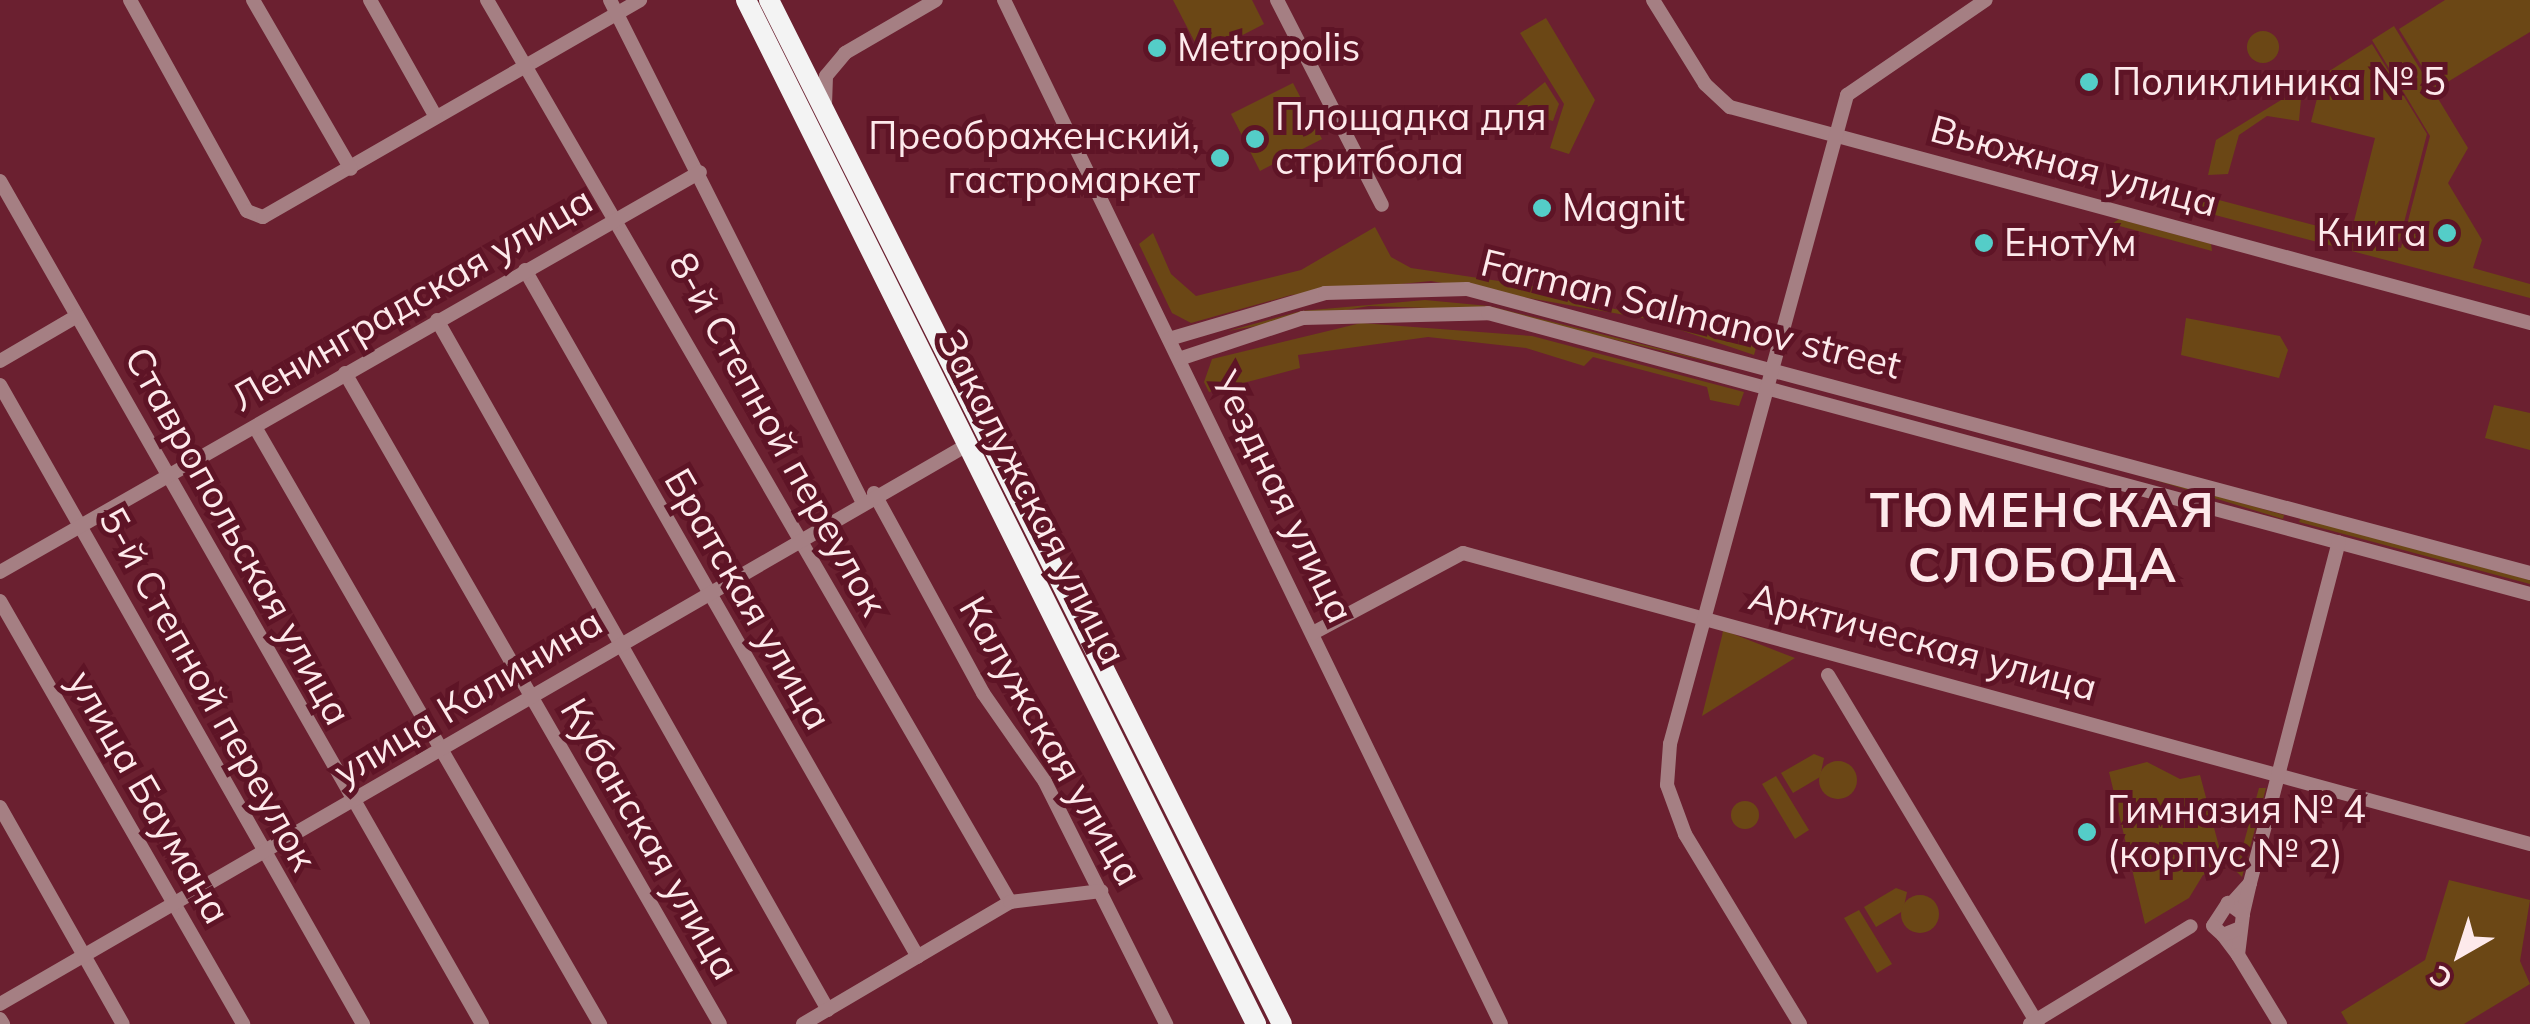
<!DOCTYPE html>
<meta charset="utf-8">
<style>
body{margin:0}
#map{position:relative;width:2530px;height:1024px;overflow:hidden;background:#6b2030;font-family:Mulish,sans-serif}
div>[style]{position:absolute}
.green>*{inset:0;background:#6b4715}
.round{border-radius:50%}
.minor>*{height:14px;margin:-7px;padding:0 7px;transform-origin:7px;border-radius:7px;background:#a57f83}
.highway>*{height:20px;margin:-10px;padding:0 10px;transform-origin:10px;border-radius:10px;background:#f3f3f3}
.dots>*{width:28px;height:28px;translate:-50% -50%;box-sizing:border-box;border:5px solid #5e1426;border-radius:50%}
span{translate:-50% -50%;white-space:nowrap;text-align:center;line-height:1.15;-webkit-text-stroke:10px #5e1426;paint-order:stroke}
.poi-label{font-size:38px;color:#fde9eb}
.left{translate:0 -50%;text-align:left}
.right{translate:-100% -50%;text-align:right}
.street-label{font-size:38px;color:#fde9eb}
.district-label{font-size:48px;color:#fde9eb;font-weight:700;letter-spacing:2.5px}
.north{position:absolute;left:2410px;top:904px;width:100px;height:100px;-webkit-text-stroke:8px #5e1426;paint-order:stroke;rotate:219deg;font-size:28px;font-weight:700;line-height:40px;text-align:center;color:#fde9eb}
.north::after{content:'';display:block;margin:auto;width:35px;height:45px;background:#fde9eb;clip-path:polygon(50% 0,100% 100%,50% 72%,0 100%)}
</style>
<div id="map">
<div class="green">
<div style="clip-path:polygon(1173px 0,1252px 0,1264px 24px,1202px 56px)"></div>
<div style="clip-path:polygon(2445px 0,2530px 0,2530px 32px,2436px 89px,2399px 29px)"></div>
<div style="clip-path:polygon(1546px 18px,1595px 100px,1569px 154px,1550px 148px,1564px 104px,1520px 33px)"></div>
<div style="clip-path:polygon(2394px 26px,2468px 148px,2448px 183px,2482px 240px,2473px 268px,2530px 284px,2530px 298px,2196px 210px,2200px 195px,2401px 248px,2430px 136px,2372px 40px)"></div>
<div class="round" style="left:2247px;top:31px;width:32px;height:32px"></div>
<div style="clip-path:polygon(2372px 44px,2427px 134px,2399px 242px,2352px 229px,2375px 138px,2311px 122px,2323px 75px)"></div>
<div style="clip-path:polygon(1545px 82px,1559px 104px,1553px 121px,1511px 109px)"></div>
<div style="clip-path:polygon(1293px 83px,1322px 139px,1260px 171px,1231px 114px)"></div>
<div style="clip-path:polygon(2302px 87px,2299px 121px,2267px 116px,2239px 135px,2228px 174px,2208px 175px,2216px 140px)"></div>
<div style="clip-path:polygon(2119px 219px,2211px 244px,2212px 251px,2112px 224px)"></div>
<div style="clip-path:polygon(1375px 227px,1391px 257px,1411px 268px,1580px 293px,1579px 301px,1758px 341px,1754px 355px,1648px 319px,1431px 281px,1291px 295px,1191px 323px,1172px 313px,1139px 244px,1153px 233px,1171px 274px,1196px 296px,1301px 270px)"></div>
<div style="clip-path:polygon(1425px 300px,1489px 306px,1749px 371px,1488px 310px,1369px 306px,1228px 331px,1301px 311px)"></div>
<div style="clip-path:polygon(2186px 318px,2280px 336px,2288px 350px,2279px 378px,2181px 355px)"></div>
<div style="clip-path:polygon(1361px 323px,1532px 336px,1744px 392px,1739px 406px,1710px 400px,1707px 387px,1593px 357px,1584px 366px,1526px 348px,1428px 337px,1298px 355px,1300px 368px,1209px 392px,1204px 382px,1212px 359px)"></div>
<div style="clip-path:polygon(2494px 405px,2530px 413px,2530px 450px,2485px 438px)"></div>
<div style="clip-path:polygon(2076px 456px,2284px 515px,2283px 519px)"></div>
<div style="clip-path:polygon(2301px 518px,2530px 580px,2530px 584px,2299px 522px)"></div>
<div style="clip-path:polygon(1723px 630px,1795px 658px,1702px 716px,1722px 636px)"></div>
<div style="clip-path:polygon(1814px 754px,1824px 758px,1820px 777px,1793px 793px,1781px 773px)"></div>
<div class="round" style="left:1819px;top:761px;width:38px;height:38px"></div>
<div style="clip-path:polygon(2147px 762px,2180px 779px,2200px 775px,2225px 869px,2203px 875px,2189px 898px,2145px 924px,2109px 772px)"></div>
<div style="clip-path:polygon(1776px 776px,1809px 830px,1795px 839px,1762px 784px)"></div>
<div style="clip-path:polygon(2259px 788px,2266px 788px,2242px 877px,2236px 871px)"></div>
<div class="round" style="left:1731px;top:801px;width:28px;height:28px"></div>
<div style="clip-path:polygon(2449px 880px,2530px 900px,2520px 961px,2530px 984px,2464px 1024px,2348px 1024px,2341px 1012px,2425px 960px)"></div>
<div style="clip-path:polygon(1896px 888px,1907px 892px,1903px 911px,1876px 927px,1864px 907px)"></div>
<div class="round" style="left:1901px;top:895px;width:38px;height:38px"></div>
<div style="clip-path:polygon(1859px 910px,1892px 964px,1877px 973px,1844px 918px)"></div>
</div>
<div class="minor">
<div style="left:130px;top:0;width:241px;rotate:61deg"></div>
<div style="left:247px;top:211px;width:17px;rotate:21deg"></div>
<div style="left:263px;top:217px;width:435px;rotate:-29.9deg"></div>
<div style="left:253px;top:0;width:195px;rotate:59.9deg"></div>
<div style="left:370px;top:0;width:134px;rotate:60.6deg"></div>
<div style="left:487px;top:0;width:1043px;rotate:59.89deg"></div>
<div style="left:610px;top:0;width:559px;rotate:63.3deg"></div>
<div style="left:1004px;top:0;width:1138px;rotate:64.11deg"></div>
<div style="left:1277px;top:0;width:230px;rotate:62.9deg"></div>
<div style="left:1653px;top:0;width:99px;rotate:58.2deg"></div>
<div style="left:1705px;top:84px;width:34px;rotate:43deg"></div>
<div style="left:1730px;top:107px;width:829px;rotate:15.11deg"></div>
<div style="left:825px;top:105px;width:29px;rotate:-88deg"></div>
<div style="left:826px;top:76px;width:30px;rotate:-50deg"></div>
<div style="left:845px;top:53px;width:105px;rotate:-30.2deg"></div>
<div style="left:0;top:181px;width:971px;rotate:60.24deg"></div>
<div style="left:525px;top:270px;width:791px;rotate:60.23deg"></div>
<div style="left:437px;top:320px;width:793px;rotate:60.46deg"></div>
<div style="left:1169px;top:339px;width:163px;rotate:-16.4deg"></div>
<div style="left:1325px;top:293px;width:142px;rotate:-1.6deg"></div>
<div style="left:1467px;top:289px;width:1100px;rotate:14.96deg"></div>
<div style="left:1179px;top:359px;width:131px;rotate:-18.3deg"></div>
<div style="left:1303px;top:318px;width:185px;rotate:-1.5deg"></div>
<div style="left:1488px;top:313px;width:1079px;rotate:15.09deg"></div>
<div style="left:0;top:361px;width:89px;rotate:-30.3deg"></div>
<div style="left:345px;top:373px;width:751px;rotate:60.06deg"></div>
<div style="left:0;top:385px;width:735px;rotate:60.4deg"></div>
<div style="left:255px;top:427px;width:690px;rotate:59.98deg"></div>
<div style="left:874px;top:493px;width:228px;rotate:61.4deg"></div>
<div style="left:983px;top:693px;width:108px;rotate:55.1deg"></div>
<div style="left:1045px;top:782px;width:271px;rotate:63.4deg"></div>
<div style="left:0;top:572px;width:806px;rotate:-29.74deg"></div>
<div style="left:0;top:601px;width:488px;rotate:60.1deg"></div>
<div style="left:1313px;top:633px;width:170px;rotate:-28.1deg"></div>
<div style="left:1463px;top:553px;width:1106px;rotate:15.26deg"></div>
<div style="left:1828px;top:675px;width:407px;rotate:59deg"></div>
<div style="left:0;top:807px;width:249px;rotate:60.5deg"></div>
<div style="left:2250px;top:883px;width:352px;rotate:-75.4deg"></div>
<div style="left:2233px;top:902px;width:25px;rotate:-48deg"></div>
<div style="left:2250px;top:883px;width:32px;rotate:103deg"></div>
<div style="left:2223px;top:935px;width:25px;rotate:53deg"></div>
<div style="left:2238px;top:955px;width:41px;rotate:-83deg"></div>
<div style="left:2243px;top:914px;width:19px;rotate:-144deg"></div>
<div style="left:2228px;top:903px;width:27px;rotate:123deg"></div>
<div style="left:2213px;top:926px;width:13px;rotate:42deg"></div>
<div style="left:2223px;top:935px;width:16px;rotate:-22deg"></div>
<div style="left:2238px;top:955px;width:81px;rotate:58.7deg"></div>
<div style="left:0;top:1004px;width:1117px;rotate:-30.03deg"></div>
<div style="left:0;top:1019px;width:6px;rotate:59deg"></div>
<div style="left:803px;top:1024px;width:240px;rotate:-30.5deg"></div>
<div style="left:1010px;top:902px;width:92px;rotate:-6.9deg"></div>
<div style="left:1800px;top:1024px;width:222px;rotate:-121.2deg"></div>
<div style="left:1685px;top:834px;width:52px;rotate:-110.2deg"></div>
<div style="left:1667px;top:785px;width:41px;rotate:-85.8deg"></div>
<div style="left:1670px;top:744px;width:673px;rotate:-74.74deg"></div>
<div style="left:1847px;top:95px;width:168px;rotate:-34.4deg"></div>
<div style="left:2030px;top:1024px;width:188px;rotate:-31.3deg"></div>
</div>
<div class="highway">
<div style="left:746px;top:0;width:1144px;rotate:63.52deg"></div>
<div style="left:769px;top:0;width:1145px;rotate:63.39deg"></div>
</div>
<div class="dots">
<div style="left:1157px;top:48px;background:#54cdc8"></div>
<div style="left:2089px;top:82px;background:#54cdc8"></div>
<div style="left:1255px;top:139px;background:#54cdc8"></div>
<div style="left:1220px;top:158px;background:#54cdc8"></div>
<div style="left:1542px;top:208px;background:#54cdc8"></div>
<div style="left:2447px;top:233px;background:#54cdc8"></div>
<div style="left:1984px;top:243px;background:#54cdc8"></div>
<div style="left:2087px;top:832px;background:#54cdc8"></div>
</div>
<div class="poi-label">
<span class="left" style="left:1177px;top:48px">Metropolis</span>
<span class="left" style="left:2112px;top:82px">Поликлиника № 5</span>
<span class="left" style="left:1275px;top:139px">Площадка для<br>стритбола</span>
<span class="right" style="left:1200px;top:158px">Преображенский,<br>гастромаркет</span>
<span class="left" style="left:1562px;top:208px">Magnit</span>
<span class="right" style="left:2427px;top:233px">Книга</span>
<span class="left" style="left:2004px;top:243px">ЕнотУм</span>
<span class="left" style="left:2107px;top:832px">Гимназия № 4<br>(корпус № 2)</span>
</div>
<div class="street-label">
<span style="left:2074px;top:166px;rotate:15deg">Вьюжная улица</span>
<span style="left:412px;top:299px;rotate:-30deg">Ленинградская улица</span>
<span style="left:1691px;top:314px;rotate:14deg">Farman Salmanov street</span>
<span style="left:778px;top:434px;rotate:61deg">8-й Степной переулок</span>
<span style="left:1032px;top:497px;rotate:63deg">Закалужская улица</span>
<span style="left:1283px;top:497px;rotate:64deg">Уездная улица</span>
<span style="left:238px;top:536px;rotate:61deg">Ставропольская улица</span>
<span style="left:748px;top:599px;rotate:60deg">Братская улица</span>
<span style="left:1923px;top:642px;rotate:15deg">Арктическая улица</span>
<span style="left:208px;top:689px;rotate:61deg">5-й Степной переулок</span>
<span style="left:468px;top:697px;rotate:-31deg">улица Калинина</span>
<span style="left:1051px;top:741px;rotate:60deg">Калужская улица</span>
<span style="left:149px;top:797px;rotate:60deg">улица Баумана</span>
<span style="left:650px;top:839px;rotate:60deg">Кубанская улица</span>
</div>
<div class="district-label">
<span style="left:2043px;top:537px">ТЮМЕНСКАЯ<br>СЛОБОДА</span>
</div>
<div class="north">С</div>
</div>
